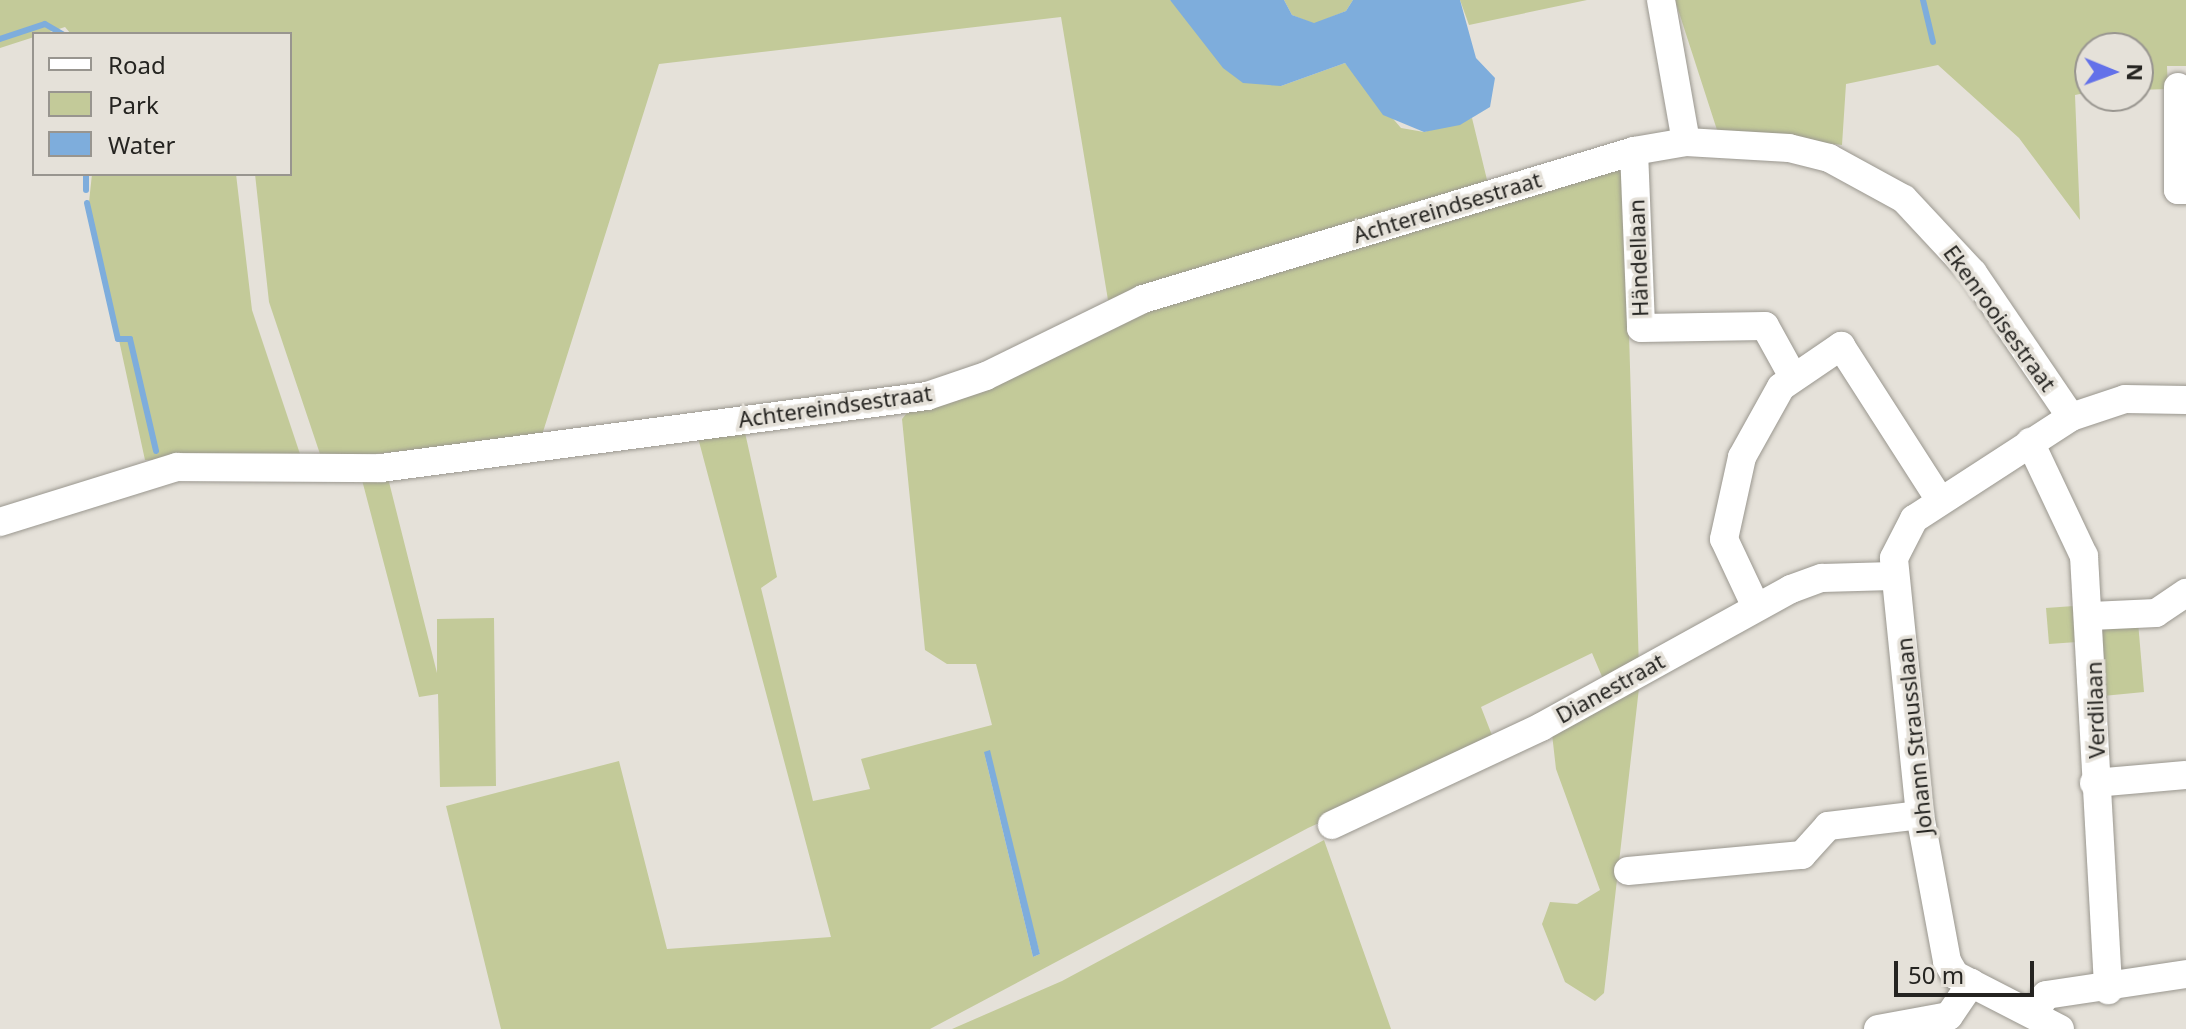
<!DOCTYPE html>
<meta charset="utf-8">
<style>
body{margin:0}
#map{position:relative;width:2186px;height:1029px;overflow:hidden;background:#e5e1d9;font-family:"Noto Sans",sans-serif}
div>[style]{position:absolute}
.green>*{inset:0;background:#c3ca99}
.water>*{inset:0;background:#7eaddc}
.stream>*{height:6px;margin:-3px;padding:0 3px;transform-origin:3px;border-radius:3px;background:#7eaddc}
.roads{filter:drop-shadow(0 0 2px #9a978f) drop-shadow(0 0 2px #9a978f)}
.minor>*{height:28px;margin:-14px;padding:0 14px;transform-origin:14px;border-radius:14px;background:#fff}
span{translate:-50% -50%;white-space:nowrap;text-align:center;line-height:1.15;-webkit-text-stroke:7px #e5e1d9;paint-order:stroke}
.street-label{font-size:22px;color:#252421}
.legend{position:absolute;left:32px;top:32px;width:260px;height:144px;box-sizing:border-box;background:#e5e1d9;border:2px solid #98958f;margin:0;padding:10px 14px;list-style:none;font-size:24px;color:#252421}
.legend li{display:flex;align-items:center;gap:16px;height:40px}
.legend b{width:40px;border:2px solid #98958f}
.north{position:absolute;left:2074px;top:32px;width:80px;height:80px;box-sizing:border-box;background:#e5e1d9;border:2px solid #98958f;border-radius:50%;rotate:91deg;font-size:22px;font-weight:700;line-height:32px;text-align:center;color:#252421}
.north::after{content:'';display:block;margin:auto;width:28px;height:36px;background:#6371e9;clip-path:polygon(50% 0,100% 100%,50% 72%,0 100%)}
.scale{position:absolute;left:1894px;top:961px;width:140px;height:36px;box-sizing:border-box;border:4px solid #252421;border-top:0;padding-left:10px;font-size:24px;line-height:28px;white-space:nowrap;color:#252421;-webkit-text-stroke:6px #e5e1d9;paint-order:stroke}
</style>
<div id="map">
<div class="green">
<div style="clip-path:polygon(0 0,1170px 0,1281px 86px,1345px 63px,1401px 128px,1424px 132px,1472px 118px,1488px 184px,1108px 300px,1061px 17px,659px 64px,542px 435px,322px 460px,269px 302px,255px 174px,290px 174px,290px 34px,71px 34px,65px 27px,0 48px)"></div>
<div style="clip-path:polygon(1284px 0,1353px 0,1346px 11px,1314px 24px,1292px 15px)"></div>
<div style="clip-path:polygon(1460px 0,1587px 0,1469px 25px)"></div>
<div style="clip-path:polygon(1675px 0,2186px 0,2186px 66px,2167px 66px,2168px 89px,2138px 90px,2138px 48px,2090px 48px,2090px 92px,2075px 95px,2080px 220px,2019px 138px,1938px 65px,1846px 84px,1842px 145px,1717px 130px)"></div>
<div style="clip-path:polygon(evenodd,1624px 165px,1639px 669px,1606px 686px,1592px 653px,1481px 707px,1495px 743px,1308px 828px,930px 1029px,501px 1029px,446px 806px,619px 761px,667px 949px,831px 937px,697px 434px,744px 428px,777px 577px,761px 588px,813px 801px,870px 789px,861px 759px,992px 725px,976px 664px,947px 664px,925px 650px,902px 419px,911px 408px,1146px 311px,1624px 165px,984px 752px,1040px 954px,1033px 957px,984px 752px)"></div>
<div style="clip-path:polygon(92px 174px,236px 174px,252px 310px,302px 460px,145px 460px,89px 202px)"></div>
<div style="clip-path:polygon(388px 478px,437px 673px,437px 619px,494px 618px,496px 786px,440px 787px,438px 694px,419px 697px,362px 480px)"></div>
<div style="clip-path:polygon(2074px 606px,2077px 642px,2049px 644px,2046px 608px)"></div>
<div style="clip-path:polygon(2138px 622px,2144px 692px,2103px 696px,2102px 627px)"></div>
<div style="clip-path:polygon(1639px 688px,1604px 993px,1595px 1001px,1565px 982px,1542px 924px,1550px 902px,1577px 904px,1600px 890px,1556px 769px,1552px 734px)"></div>
<div style="clip-path:polygon(1324px 840px,1391px 1029px,952px 1029px,1062px 981px)"></div>
</div>
<div class="water">
<div style="clip-path:polygon(1170px 0,1284px 0,1292px 15px,1314px 23px,1346px 11px,1353px 0,1460px 0,1476px 58px,1495px 78px,1490px 107px,1460px 125px,1424px 132px,1383px 115px,1345px 63px,1281px 86px,1243px 83px,1223px 68px)"></div>
<div style="clip-path:polygon(990px 750px,1040px 954px,1033px 957px,984px 752px)"></div>
</div>
<div class="stream">
<div style="left:1923px;top:0;width:43px;rotate:76.6deg"></div>
<div style="left:0;top:39px;width:47px;rotate:-18.4deg"></div>
<div style="left:45px;top:24px;width:20px;rotate:30deg"></div>
<div style="left:86px;top:174px;width:16px;rotate:90deg"></div>
<div style="left:87px;top:203px;width:139px;rotate:77.2deg"></div>
<div style="left:118px;top:339px;width:12px"></div>
<div style="left:130px;top:339px;width:115px;rotate:76.9deg"></div>
</div>
<div class="roads">
<div class="minor">
<div style="left:1661px;top:0;width:144px;rotate:80deg"></div>
<div style="left:2178px;top:87px;width:103px;rotate:90deg"></div>
<div style="left:2178px;top:190px;width:8px"></div>
<div style="left:1634px;top:151px;width:177px;rotate:87.7deg"></div>
<div style="left:1641px;top:328px;width:124px;rotate:-0.9deg"></div>
<div style="left:1765px;top:326px;width:56px;rotate:61.1deg"></div>
<div style="left:2030px;top:442px;width:126px;rotate:64.7deg"></div>
<div style="left:2084px;top:556px;width:435px;rotate:86.8deg"></div>
<div style="left:0;top:522px;width:185px;rotate:-17.3deg"></div>
<div style="left:177px;top:467px;width:204px;rotate:0.3deg"></div>
<div style="left:381px;top:468px;width:551px;rotate:-7.51deg"></div>
<div style="left:927px;top:396px;width:62px;rotate:-18.7deg"></div>
<div style="left:986px;top:376px;width:175px;rotate:-26.1deg"></div>
<div style="left:1143px;top:299px;width:513px;rotate:-16.77deg"></div>
<div style="left:1634px;top:151px;width:53px;rotate:-9.8deg"></div>
<div style="left:1686px;top:142px;width:103px;rotate:3.3deg"></div>
<div style="left:1789px;top:148px;width:41px;rotate:14deg"></div>
<div style="left:1829px;top:158px;width:85px;rotate:28.7deg"></div>
<div style="left:1904px;top:199px;width:101px;rotate:47deg"></div>
<div style="left:1973px;top:273px;width:174px;rotate:55.8deg"></div>
<div style="left:1756px;top:607px;width:75px;rotate:-115.2deg"></div>
<div style="left:1724px;top:539px;width:84px;rotate:-77.6deg"></div>
<div style="left:1742px;top:457px;width:80px;rotate:-60.9deg"></div>
<div style="left:1781px;top:387px;width:73px;rotate:-34.3deg"></div>
<div style="left:1841px;top:346px;width:183px;rotate:57.3deg"></div>
<div style="left:2091px;top:616px;width:65px;rotate:-2.6deg"></div>
<div style="left:2156px;top:613px;width:36px;rotate:-34deg"></div>
<div style="left:2094px;top:783px;width:92px;rotate:-5deg"></div>
<div style="left:1332px;top:825px;width:231px;rotate:-25.1deg"></div>
<div style="left:1541px;top:727px;width:286px;rotate:-28.9deg"></div>
<div style="left:1791px;top:589px;width:33px;rotate:-20deg"></div>
<div style="left:1822px;top:578px;width:71px;rotate:-1.6deg"></div>
<div style="left:1628px;top:871px;width:175px;rotate:-5.3deg"></div>
<div style="left:1802px;top:855px;width:39px;rotate:-48deg"></div>
<div style="left:1828px;top:826px;width:93px;rotate:-6.8deg"></div>
<div style="left:2035px;top:1012px;width:20px;rotate:-57deg"></div>
<div style="left:2046px;top:995px;width:142px;rotate:-8.5deg"></div>
<div style="left:1878px;top:1029px;width:72px;rotate:-10.4deg"></div>
<div style="left:1949px;top:1016px;width:40px;rotate:-56deg"></div>
<div style="left:2060px;top:1029px;width:118px;rotate:-152.8deg"></div>
<div style="left:1955px;top:975px;width:16px;rotate:-120deg"></div>
<div style="left:1947px;top:961px;width:148px;rotate:-100.5deg"></div>
<div style="left:1920px;top:815px;width:258px;rotate:-95.8deg"></div>
<div style="left:1894px;top:558px;width:44px;rotate:-62.9deg"></div>
<div style="left:1914px;top:519px;width:187px;rotate:-33deg"></div>
<div style="left:2071px;top:417px;width:57px;rotate:-18.4deg"></div>
<div style="left:2125px;top:399px;width:61px;rotate:0.9deg"></div>
</div>
</div>
<div class="street-label">
<span style="left:1447px;top:207px;rotate:-17deg">Achtereindsestraat</span>
<span style="left:1638px;top:258px;rotate:-92deg">Händellaan</span>
<span style="left:2000px;top:318px;rotate:54deg">Ekenrooisestraat</span>
<span style="left:835px;top:406px;rotate:-8deg">Achtereindsestraat</span>
<span style="left:1610px;top:688px;rotate:-29deg">Dianestraat</span>
<span style="left:2095px;top:710px;rotate:-92deg">Verdilaan</span>
<span style="left:1914px;top:736px;rotate:-96deg">Johann Strausslaan</span>
</div>
<ul class="legend">
<li><b style="height:10px;background:#fff"></b>Road</li>
<li><b style="height:22px;background:#c3ca99"></b>Park</li>
<li><b style="height:22px;background:#7eaddc"></b>Water</li>
</ul>
<div class="north">N</div>
<div class="scale">50 m</div>
</div>
